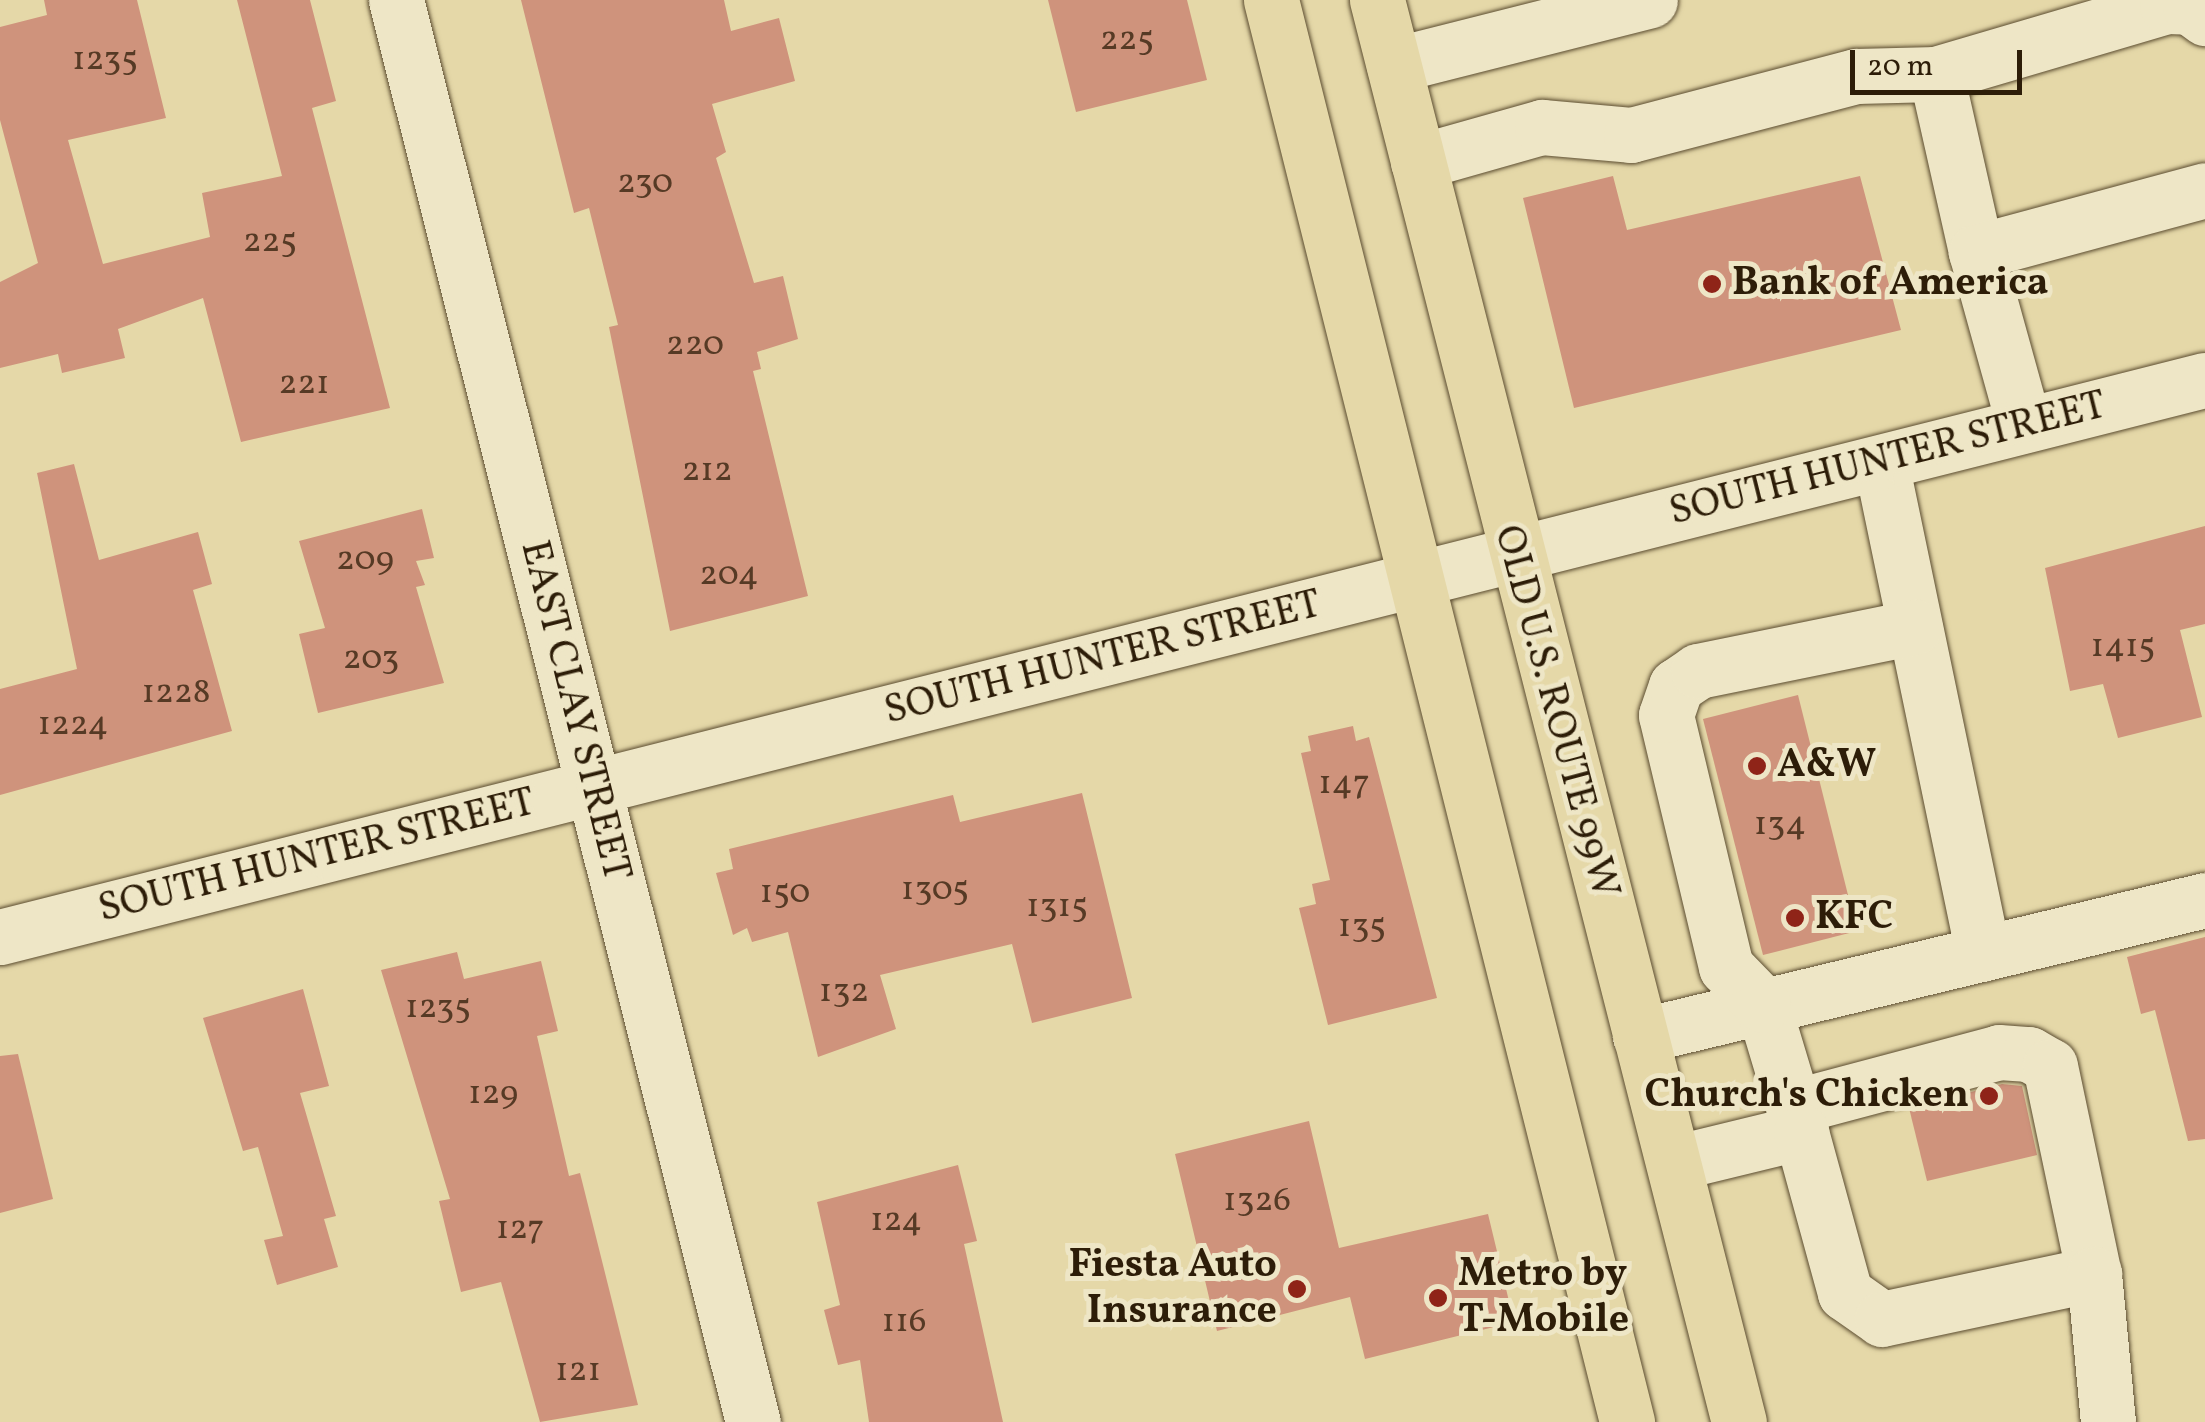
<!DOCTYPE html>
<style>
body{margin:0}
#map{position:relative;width:2205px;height:1422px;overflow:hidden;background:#e5d8a8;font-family:Vollkorn,serif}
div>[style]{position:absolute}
.building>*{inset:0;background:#cf937c}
.roads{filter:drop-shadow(0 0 2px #5b4c30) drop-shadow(0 0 2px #5b4c30)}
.minor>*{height:55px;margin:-27.5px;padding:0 27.5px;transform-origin:27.5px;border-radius:27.5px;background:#eee6c6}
.major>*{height:55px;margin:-27.5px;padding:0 27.5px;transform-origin:27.5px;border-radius:27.5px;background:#e5d8a8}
.dots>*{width:28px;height:28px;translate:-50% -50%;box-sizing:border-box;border:5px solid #eee6c6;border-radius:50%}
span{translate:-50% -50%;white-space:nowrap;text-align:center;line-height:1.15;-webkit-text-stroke:10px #eee6c6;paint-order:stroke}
.number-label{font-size:35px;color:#563a25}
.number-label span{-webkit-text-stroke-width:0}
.poi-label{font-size:40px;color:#2d1d08;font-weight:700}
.left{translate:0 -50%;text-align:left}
.right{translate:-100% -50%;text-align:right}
.street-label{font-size:40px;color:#2d1d08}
.scale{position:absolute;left:1850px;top:50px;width:172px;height:45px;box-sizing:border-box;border:5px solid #2d1d08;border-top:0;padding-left:12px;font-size:30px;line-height:35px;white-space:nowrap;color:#2d1d08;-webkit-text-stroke:8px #eee6c6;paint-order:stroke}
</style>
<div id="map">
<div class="building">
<div style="clip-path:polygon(44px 0,137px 0,166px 118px,68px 140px,103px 264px,210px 237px,202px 193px,282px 176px,237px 0,310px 0,336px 101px,312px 108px,390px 408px,241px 442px,203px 298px,118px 329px,125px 358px,62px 373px,58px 354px,0 368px,0 282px,38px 263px,0 120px,0 27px,47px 15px)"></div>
<div style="clip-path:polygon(521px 0,724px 0,731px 31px,779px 18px,795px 81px,712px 104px,726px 152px,716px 158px,754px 283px,783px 276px,798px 339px,757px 352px,761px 369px,753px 371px,808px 596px,670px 631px,609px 327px,618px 325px,589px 208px,574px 213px)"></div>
<div style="clip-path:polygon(1048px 0,1187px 0,1207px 80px,1076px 112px)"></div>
<div style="clip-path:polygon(1613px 176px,1627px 230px,1860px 176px,1901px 330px,1574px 408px,1523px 198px)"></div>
<div style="clip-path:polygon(74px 464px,99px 560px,198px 532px,212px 584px,193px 590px,232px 731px,0 795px,0 689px,77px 669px,37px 473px)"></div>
<div style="clip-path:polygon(422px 509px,434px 558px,416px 561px,425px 585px,416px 587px,444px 683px,318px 713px,299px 634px,325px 628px,299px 541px)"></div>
<div style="clip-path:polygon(2205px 526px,2205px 624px,2180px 630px,2202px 717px,2118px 738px,2103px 684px,2070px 691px,2045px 568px)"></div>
<div style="clip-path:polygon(1798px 695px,1857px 931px,1763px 955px,1703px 719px)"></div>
<div style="clip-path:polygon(1353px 726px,1356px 741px,1369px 737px,1437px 998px,1328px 1025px,1299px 908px,1316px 904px,1312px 884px,1330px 880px,1301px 753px,1311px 751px,1308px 736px)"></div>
<div style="clip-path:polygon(1082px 793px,1132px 998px,1032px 1023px,1012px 944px,880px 975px,896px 1029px,818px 1057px,788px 932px,752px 942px,747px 928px,733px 935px,716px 873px,733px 869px,729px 849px,953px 795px,960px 822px)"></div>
<div style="clip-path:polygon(2205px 937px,2205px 1139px,2188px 1141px,2155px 1010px,2141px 1014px,2127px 957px)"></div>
<div style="clip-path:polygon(457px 952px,464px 979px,541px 961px,558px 1031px,537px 1036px,569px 1176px,580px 1173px,638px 1405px,540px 1422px,501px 1282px,461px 1292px,439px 1201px,450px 1199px,381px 970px)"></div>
<div style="clip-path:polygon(303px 989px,329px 1086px,300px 1093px,336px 1216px,324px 1219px,338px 1267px,277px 1285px,264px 1240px,283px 1236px,258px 1147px,243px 1151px,203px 1018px)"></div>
<div style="clip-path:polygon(18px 1054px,53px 1199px,0 1213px,0 1056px)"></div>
<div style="clip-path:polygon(2002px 1084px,2022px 1086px,2037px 1155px,1927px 1181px,1909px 1108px)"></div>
<div style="clip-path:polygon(1309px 1121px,1339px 1248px,1488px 1214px,1514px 1322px,1365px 1359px,1350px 1297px,1217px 1331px,1175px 1154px)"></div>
<div style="clip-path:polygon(958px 1165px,977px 1241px,964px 1244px,1003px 1422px,869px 1422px,860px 1360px,838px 1365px,824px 1310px,840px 1305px,817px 1202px)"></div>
</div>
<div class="roads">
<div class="minor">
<div style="left:396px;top:0;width:1466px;rotate:75.91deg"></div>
<div style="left:1394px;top:65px;width:264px;rotate:-14.2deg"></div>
<div style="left:1936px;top:74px;width:182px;rotate:77.3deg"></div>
<div style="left:1418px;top:162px;width:129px;rotate:-15.8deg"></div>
<div style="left:1542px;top:127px;width:89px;rotate:5.1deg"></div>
<div style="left:1631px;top:135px;width:233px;rotate:-14.7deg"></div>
<div style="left:1856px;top:76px;width:80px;rotate:-1.4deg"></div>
<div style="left:1936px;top:74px;width:241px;rotate:-16.4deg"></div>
<div style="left:2167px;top:6px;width:23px;rotate:2deg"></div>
<div style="left:2190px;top:7px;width:19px;rotate:36deg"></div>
<div style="left:2024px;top:425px;width:180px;rotate:-105.5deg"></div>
<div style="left:1976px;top:252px;width:237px;rotate:-15.1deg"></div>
<div style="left:1881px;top:463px;width:501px;rotate:78.24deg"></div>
<div style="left:0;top:937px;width:2274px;rotate:-14.18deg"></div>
<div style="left:1640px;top:1036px;width:581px;rotate:-13.53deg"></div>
<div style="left:1793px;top:1107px;width:213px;rotate:-14.9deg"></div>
<div style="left:1999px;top:1052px;width:30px;rotate:4deg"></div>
<div style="left:2029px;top:1054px;width:24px;rotate:30deg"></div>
<div style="left:2050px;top:1066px;width:213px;rotate:78.1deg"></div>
<div style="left:1801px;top:1132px;width:133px;rotate:-106.7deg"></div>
<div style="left:1763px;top:1005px;width:53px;rotate:-134.2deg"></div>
<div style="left:1726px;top:967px;width:259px;rotate:-103.4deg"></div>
<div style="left:1666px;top:715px;width:31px;rotate:-71deg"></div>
<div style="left:1676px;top:686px;width:27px;rotate:-34deg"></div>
<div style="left:1698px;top:671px;width:221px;rotate:-11.5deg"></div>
<div style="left:1674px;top:1163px;width:131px;rotate:-13.7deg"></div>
<div style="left:1801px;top:1132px;width:167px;rotate:74.7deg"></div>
<div style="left:1845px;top:1293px;width:45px;rotate:35.1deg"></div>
<div style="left:1882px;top:1319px;width:217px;rotate:-12deg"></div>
<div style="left:2094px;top:1274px;width:149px;rotate:84.6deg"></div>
</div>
<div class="major">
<div style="left:1271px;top:0;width:1466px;rotate:75.94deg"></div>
<div style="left:1377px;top:0;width:1467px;rotate:75.72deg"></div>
</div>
</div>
<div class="dots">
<div style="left:1712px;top:284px;background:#8f2418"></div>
<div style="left:1757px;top:766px;background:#8f2418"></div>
<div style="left:1795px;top:918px;background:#8f2418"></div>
<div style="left:1989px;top:1096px;background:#8f2418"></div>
<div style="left:1297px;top:1289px;background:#8f2418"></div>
<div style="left:1438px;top:1298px;background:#8f2418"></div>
</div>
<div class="number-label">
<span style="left:1127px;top:40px">225</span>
<span style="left:105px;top:60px">1235</span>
<span style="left:645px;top:183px">230</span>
<span style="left:270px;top:242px">225</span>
<span style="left:695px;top:345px">220</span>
<span style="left:304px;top:384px">221</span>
<span style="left:707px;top:471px">212</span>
<span style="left:365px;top:560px">209</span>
<span style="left:729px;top:575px">204</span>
<span style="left:2123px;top:647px">1415</span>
<span style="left:371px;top:659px">203</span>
<span style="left:176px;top:693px">1228</span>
<span style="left:73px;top:725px">1224</span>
<span style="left:1344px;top:784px">147</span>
<span style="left:1780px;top:825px">134</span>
<span style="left:935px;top:890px">1305</span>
<span style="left:785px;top:893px">150</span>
<span style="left:1057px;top:907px">1315</span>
<span style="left:1362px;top:927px">135</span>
<span style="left:844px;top:992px">132</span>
<span style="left:438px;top:1008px">1235</span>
<span style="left:493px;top:1094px">129</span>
<span style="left:1257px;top:1201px">1326</span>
<span style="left:896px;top:1221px">124</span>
<span style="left:520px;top:1229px">127</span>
<span style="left:904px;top:1322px">116</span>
<span style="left:578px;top:1371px">121</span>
</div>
<div class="poi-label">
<span class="left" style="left:1732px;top:284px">Bank of America</span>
<span class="left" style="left:1777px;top:766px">A&amp;W</span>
<span class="left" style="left:1815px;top:918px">KFC</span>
<span class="right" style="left:1969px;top:1096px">Church's Chicken</span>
<span class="right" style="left:1277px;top:1289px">Fiesta Auto<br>Insurance</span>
<span class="left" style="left:1458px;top:1298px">Metro by<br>T-Mobile</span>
</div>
<div class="street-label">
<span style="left:1888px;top:460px;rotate:-14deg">SOUTH HUNTER STREET</span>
<span style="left:1103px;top:659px;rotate:-14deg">SOUTH HUNTER STREET</span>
<span style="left:574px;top:711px;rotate:76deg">EAST CLAY STREET</span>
<span style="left:1555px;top:712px;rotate:75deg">OLD U.S. ROUTE 99W</span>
<span style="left:317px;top:857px;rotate:-14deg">SOUTH HUNTER STREET</span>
</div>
<div class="scale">20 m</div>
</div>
